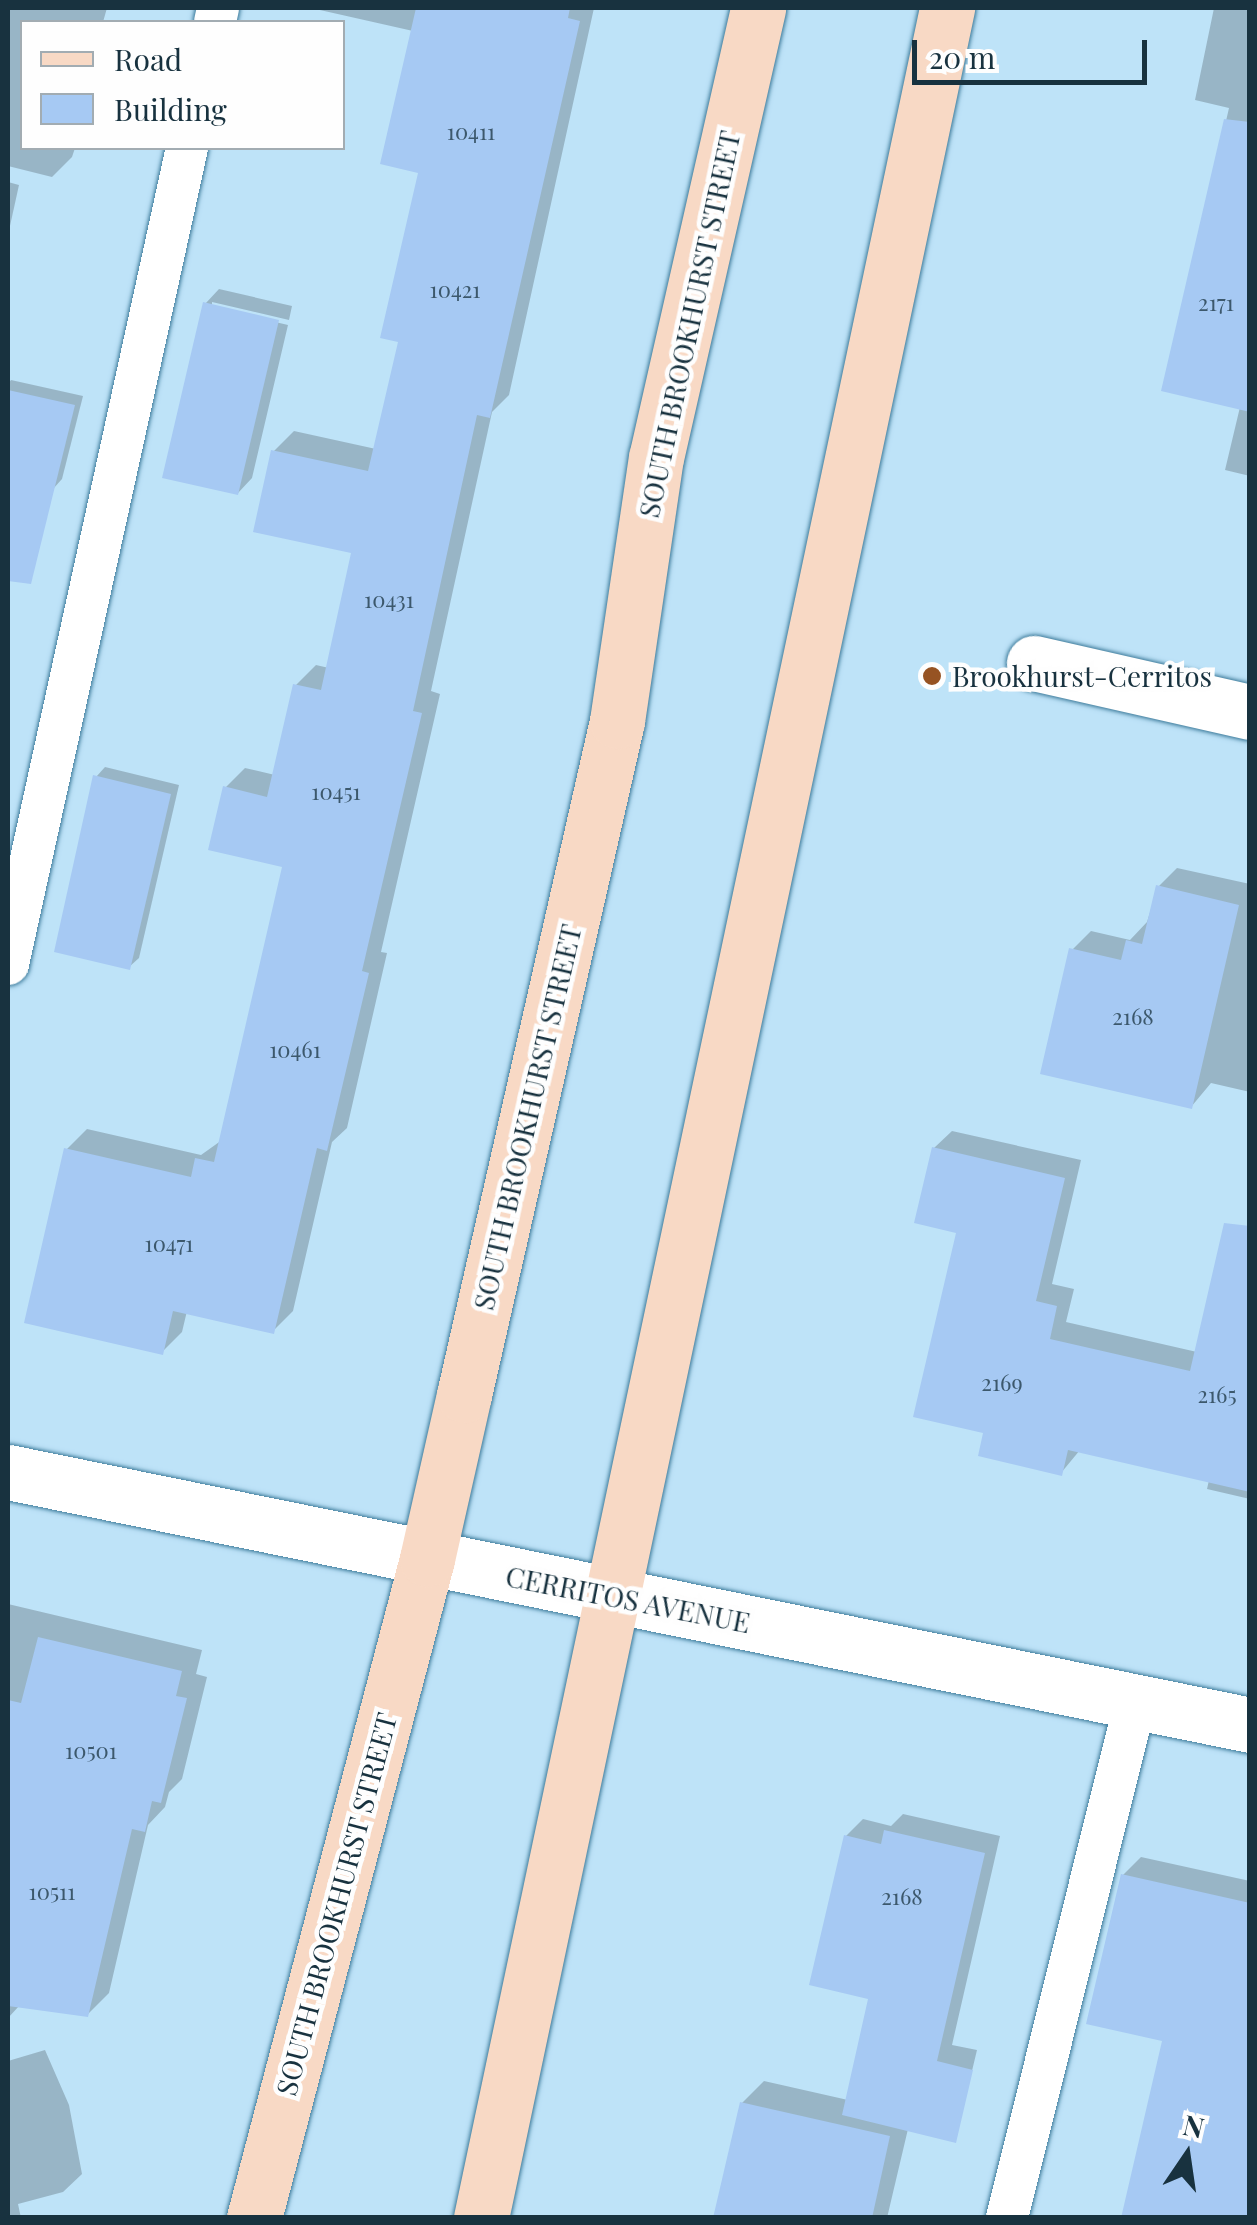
<!DOCTYPE html>
<style>
body{margin:0}
#map{position:relative;width:1257px;height:2225px;overflow:hidden;background:#bee3f8;font-family:"Playfair Display",serif}
div>[style]{position:absolute}
.shadow>*{inset:0;background:#0003}
.building>*{inset:0;background:#a6c9f3}
.roads{filter:drop-shadow(0 0 2px #3d7b9b) drop-shadow(0 0 2px #3d7b9b)}
.service>*{height:42px;margin:-21px;padding:0 21px;transform-origin:21px;border-radius:21px;background:#fff}
.minor>*{height:55px;margin:-27.5px;padding:0 27.5px;transform-origin:27.5px;border-radius:27.5px;background:#fff}
.tertiary>*{height:55px;margin:-27.5px;padding:0 27.5px;transform-origin:27.5px;border-radius:27.5px;background:#fff}
.primary>*{height:55px;margin:-27.5px;padding:0 27.5px;transform-origin:27.5px;border-radius:27.5px;background:#f8d9c5}
.dots>*{width:28px;height:28px;translate:-50% -50%;box-sizing:border-box;border:5px solid #fefefe;border-radius:50%}
span{translate:-50% -50%;white-space:nowrap;text-align:center;line-height:1.15;-webkit-text-stroke:9px #fefefe;paint-order:stroke}
.number-label{font-size:22px;color:#3c586c}
.number-label span{-webkit-text-stroke-width:0}
.street-label{font-size:28px;color:#18323f}
.poi-label{font-size:28px;color:#18323f}
.left{translate:0 -50%;text-align:left}
.frame{position:absolute;inset:0;border:10px solid #18323f;pointer-events:none}
.legend{position:absolute;left:20px;top:20px;width:325px;height:130px;box-sizing:border-box;background:#fefefe;border:2px solid #a2acb2;margin:0;padding:12px 18px;list-style:none;font-size:30px;color:#18323f}
.legend li{display:flex;align-items:center;gap:20px;height:50px}
.legend b{width:50px;border:2px solid #a2acb2}
.north{position:absolute;left:1137px;top:2105px;width:100px;height:100px;-webkit-text-stroke:8px #fefefe;paint-order:stroke;rotate:13deg;font-size:28px;font-weight:700;line-height:40px;text-align:center;color:#18323f}
.north::after{content:'';display:block;margin:auto;width:35px;height:45px;background:#18323f;clip-path:polygon(50% 0,100% 100%,50% 72%,0 100%)}
.scale{position:absolute;left:912px;top:40px;width:235px;height:45px;box-sizing:border-box;border:5px solid #18323f;border-top:0;padding-left:12px;font-size:30px;line-height:35px;white-space:nowrap;color:#18323f;-webkit-text-stroke:8px #fefefe;paint-order:stroke}
</style>
<div id="map">
<div class="shadow">
<div style="clip-path:polygon(8px 8px,107px 8px,103px 22px,22px 22px,22px 148px,75px 148px,72px 157px,52px 177px,8px 166px)"></div>
<div style="clip-path:polygon(311px 8px,594px 8px,509px 395px,492px 412px,431px 691px,440px 694px,381px 952px,387px 953px,347px 1128px,332px 1142px,293px 1311px,273px 1331px,187px 1311px,182px 1332px,162px 1352px,67px 1149px,87px 1129px,201px 1155px,222px 1140px,285px 865px,225px 788px,245px 768px,275px 775px,296px 685px,316px 665px,329px 668px,354px 552px,274px 451px,294px 431px,376px 449px,401px 340px,421px 171px,413px 31px)"></div>
<div style="clip-path:polygon(1214px 8px,1250px 8px,1250px 476px,1225px 470px,1240px 407px,1164px 389px,1229px 108px,1195px 100px)"></div>
<div style="clip-path:polygon(8px 182px,19px 185px,8px 235px)"></div>
<div style="clip-path:polygon(219px 289px,292px 306px,289px 320px,212px 302px,212px 307px,288px 325px,252px 478px,238px 493px,205px 304px)"></div>
<div style="clip-path:polygon(11px 380px,83px 396px,62px 479px,53px 489px,8px 478px,8px 384px)"></div>
<div style="clip-path:polygon(105px 767px,179px 785px,139px 958px,129px 967px,96px 777px)"></div>
<div style="clip-path:polygon(1177px 868px,1250px 884px,1250px 1092px,1211px 1083px,1191px 1107px,1072px 950px,1091px 931px,1130px 940px,1147px 922px,1158px 887px)"></div>
<div style="clip-path:polygon(952px 1131px,1081px 1160px,1052px 1284px,1074px 1289px,1066px 1322px,1197px 1352px,1250px 1296px,1250px 1499px,1207px 1489px,1209px 1480px,1080px 1450px,1061px 1473px,986px 1432px,959px 1231px,934px 1148px)"></div>
<div style="clip-path:polygon(8px 1604px,202px 1650px,196px 1674px,207px 1677px,182px 1779px,169px 1792px,165px 1807px,148px 1825px,109px 1993px,88px 2014px,20px 2005px,8px 2018px)"></div>
<div style="clip-path:polygon(903px 1814px,1000px 1836px,952px 2045px,977px 2050px,960px 2121px,908px 2129px,887px 2218px,715px 2218px,742px 2103px,764px 2081px,848px 2100px,871px 1997px,846px 1836px,863px 1819px,891px 1826px)"></div>
<div style="clip-path:polygon(1141px 1857px,1250px 1881px,1250px 2218px,1165px 2039px,1123px 1875px)"></div>
<div style="clip-path:polygon(45px 2050px,69px 2105px,82px 2174px,63px 2192px,18px 2204px,21px 2218px,8px 2218px,8px 2061px)"></div>
</div>
<div class="building">
<div style="clip-path:polygon(416px 8px,570px 8px,568px 18px,580px 21px,490px 418px,477px 415px,413px 711px,422px 713px,362px 971px,369px 973px,327px 1151px,317px 1148px,274px 1334px,173px 1311px,163px 1355px,24px 1323px,64px 1148px,191px 1177px,195px 1158px,214px 1162px,282px 867px,208px 850px,223px 786px,267px 797px,293px 684px,321px 690px,351px 553px,253px 532px,271px 450px,368px 471px,398px 342px,380px 338px,418px 173px,380px 164px)"></div>
<div style="clip-path:polygon(1224px 119px,1250px 122px,1250px 412px,1161px 391px)"></div>
<div style="clip-path:polygon(203px 302px,279px 320px,238px 495px,162px 478px)"></div>
<div style="clip-path:polygon(8px 390px,75px 405px,31px 584px,8px 581px)"></div>
<div style="clip-path:polygon(93px 775px,171px 794px,130px 970px,54px 952px)"></div>
<div style="clip-path:polygon(1156px 885px,1239px 905px,1192px 1109px,1040px 1074px,1069px 948px,1121px 960px,1126px 940px,1142px 944px)"></div>
<div style="clip-path:polygon(932px 1147px,1065px 1178px,1036px 1301px,1057px 1306px,1050px 1339px,1190px 1371px,1224px 1223px,1250px 1226px,1250px 1492px,1068px 1450px,1062px 1476px,978px 1456px,983px 1433px,913px 1417px,956px 1233px,914px 1223px)"></div>
<div style="clip-path:polygon(38px 1637px,182px 1671px,176px 1696px,187px 1698px,161px 1803px,152px 1801px,145px 1832px,132px 1829px,88px 2017px,8px 2006px,8px 1700px,21px 1703px)"></div>
<div style="clip-path:polygon(884px 1830px,985px 1853px,937px 2061px,973px 2070px,956px 2143px,842px 2115px,868px 1999px,809px 1985px,844px 1835px,881px 1844px)"></div>
<div style="clip-path:polygon(1121px 1874px,1250px 1903px,1250px 2218px,1121px 2218px,1162px 2041px,1086px 2024px)"></div>
<div style="clip-path:polygon(740px 2102px,890px 2136px,872px 2218px,713px 2218px)"></div>
</div>
<div class="roads">
<div class="service">
<div style="left:215px;top:22px;width:14px;rotate:-78deg"></div>
<div style="left:8px;top:964px;width:835px;rotate:-77.63deg"></div>
<div style="left:1007px;top:2218px;width:531px;rotate:-76.04deg"></div>
</div>
<div class="minor">
<div style="left:1034px;top:663px;width:221px;rotate:12.8deg"></div>
</div>
<div class="tertiary">
<div style="left:8px;top:1472px;width:1268px;rotate:11.51deg"></div>
</div>
<div class="primary">
<div style="left:254px;top:2218px;width:681px;rotate:-75.29deg"></div>
<div style="left:427px;top:1559px;width:168px;rotate:-77.3deg"></div>
<div style="left:464px;top:1395px;width:691px;rotate:-77.21deg"></div>
<div style="left:617px;top:721px;width:266px;rotate:-81.6deg"></div>
<div style="left:656px;top:458px;width:461px;rotate:-77.2deg"></div>
<div style="left:481px;top:2218px;width:2259px;rotate:-78.09deg"></div>
</div>
</div>
<div class="dots">
<div style="left:932px;top:676px;background:#965323"></div>
</div>
<div class="number-label">
<span style="left:471px;top:132px">10411</span>
<span style="left:455px;top:290px">10421</span>
<span style="left:1216px;top:303px">2171</span>
<span style="left:389px;top:600px">10431</span>
<span style="left:336px;top:792px">10451</span>
<span style="left:1133px;top:1017px">2168</span>
<span style="left:295px;top:1050px">10461</span>
<span style="left:169px;top:1244px">10471</span>
<span style="left:1002px;top:1383px">2169</span>
<span style="left:1217px;top:1395px">2165</span>
<span style="left:91px;top:1751px">10501</span>
<span style="left:52px;top:1892px">10511</span>
<span style="left:902px;top:1897px">2168</span>
</div>
<div class="street-label">
<span style="left:689px;top:324px;rotate:-78deg">SOUTH BROOKHURST STREET</span>
<span style="left:527px;top:1117px;rotate:-77deg">SOUTH BROOKHURST STREET</span>
<span style="left:628px;top:1599px;rotate:11deg">CERRITOS AVENUE</span>
<span style="left:336px;top:1904px;rotate:-75deg">SOUTH BROOKHURST STREET</span>
</div>
<div class="poi-label">
<span class="left" style="left:952px;top:676px">Brookhurst-Cerritos</span>
</div>
<div class="frame"></div>
<ul class="legend">
<li><b style="height:12px;background:#f8d9c5"></b>Road</li>
<li><b style="height:28px;background:#a6c9f3"></b>Building</li>
</ul>
<div class="north">N</div>
<div class="scale">20 m</div>
</div>
